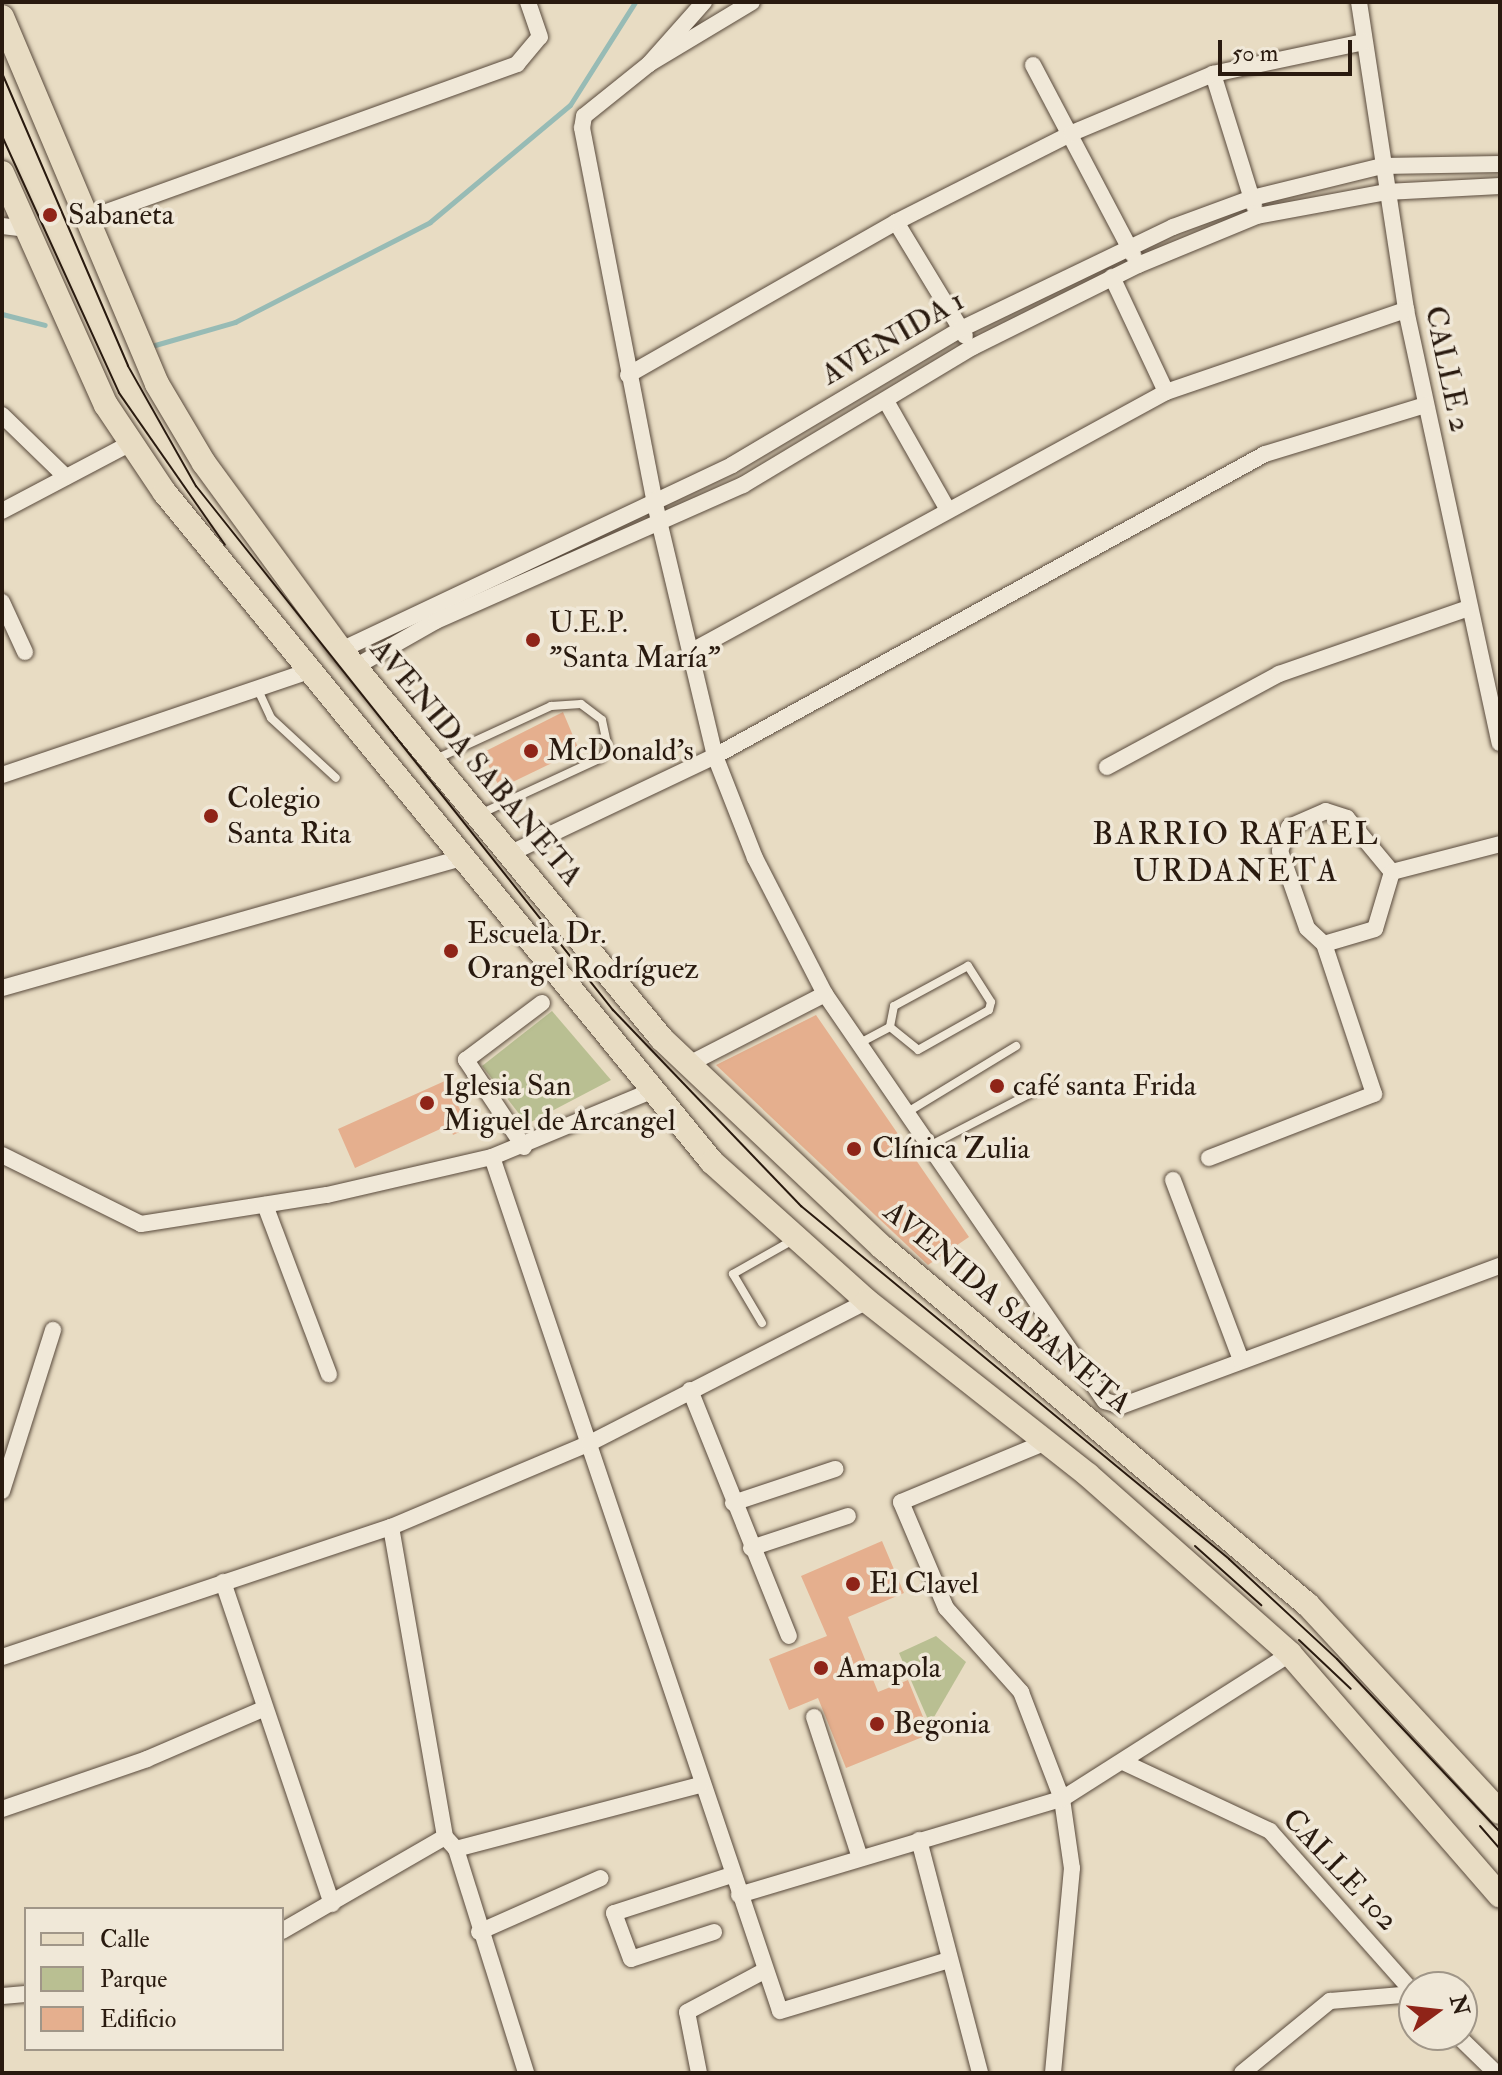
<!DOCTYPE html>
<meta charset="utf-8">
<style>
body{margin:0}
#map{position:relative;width:1502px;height:2075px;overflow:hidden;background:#e8dcc3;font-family:"IM FELL Double Pica",serif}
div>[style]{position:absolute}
.green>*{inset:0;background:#b9bf92}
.stream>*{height:5px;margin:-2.5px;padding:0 2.5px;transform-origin:2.5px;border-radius:2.5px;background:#97bbb5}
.building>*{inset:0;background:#e5af8e}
.roads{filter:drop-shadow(0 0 2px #594a3c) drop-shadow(0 0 2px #594a3c)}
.service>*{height:8px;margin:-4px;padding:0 4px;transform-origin:4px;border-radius:4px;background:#f0e8d8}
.minor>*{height:16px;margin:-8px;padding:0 8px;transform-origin:8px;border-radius:8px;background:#f0e8d8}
.primary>*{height:24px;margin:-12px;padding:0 12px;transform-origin:12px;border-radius:12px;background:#e8dcc3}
.tram>*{height:2px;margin:-1px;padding:0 1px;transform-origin:1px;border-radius:1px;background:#291a0f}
.dots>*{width:22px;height:22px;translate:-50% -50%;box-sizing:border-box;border:4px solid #f0e8d8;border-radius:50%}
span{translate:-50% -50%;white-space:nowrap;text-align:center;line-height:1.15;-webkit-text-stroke:7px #f0e8d8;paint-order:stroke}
.poi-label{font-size:30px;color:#291a0f}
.left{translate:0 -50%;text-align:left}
.street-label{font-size:30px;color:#291a0f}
.neighbourhood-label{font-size:32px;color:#291a0f;letter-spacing:2px}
.frame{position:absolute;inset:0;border:4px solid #291a0f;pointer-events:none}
.legend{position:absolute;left:24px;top:1907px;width:260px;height:144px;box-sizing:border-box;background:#f0e8d8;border:2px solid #a09688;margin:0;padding:10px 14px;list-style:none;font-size:24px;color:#291a0f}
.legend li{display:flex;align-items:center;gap:16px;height:40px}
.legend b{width:40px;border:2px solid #a09688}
.north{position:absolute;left:1398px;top:1971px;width:80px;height:80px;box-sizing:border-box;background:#f0e8d8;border:2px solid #a09688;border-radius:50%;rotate:75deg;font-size:22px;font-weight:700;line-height:32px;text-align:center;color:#291a0f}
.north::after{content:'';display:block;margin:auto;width:28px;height:36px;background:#8f2418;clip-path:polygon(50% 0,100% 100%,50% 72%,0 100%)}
.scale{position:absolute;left:1218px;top:40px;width:134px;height:36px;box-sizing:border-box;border:4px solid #291a0f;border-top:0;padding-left:10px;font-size:24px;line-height:28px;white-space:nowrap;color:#291a0f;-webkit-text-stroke:6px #f0e8d8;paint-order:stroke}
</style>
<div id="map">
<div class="green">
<div style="clip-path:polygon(552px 1011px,611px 1080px,527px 1124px,482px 1066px)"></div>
<div style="clip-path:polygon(936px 1636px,966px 1662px,930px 1724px,899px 1653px)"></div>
</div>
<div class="stream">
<div style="left:2px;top:314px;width:44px;rotate:14.3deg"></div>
<div style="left:155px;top:345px;width:83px;rotate:-16deg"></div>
<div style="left:235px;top:322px;width:219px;rotate:-27.1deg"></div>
<div style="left:430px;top:222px;width:182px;rotate:-39.9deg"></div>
<div style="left:570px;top:105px;width:122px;rotate:-57.7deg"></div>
</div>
<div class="building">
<div style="clip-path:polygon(563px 712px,579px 750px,500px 788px,482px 753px)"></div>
<div style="clip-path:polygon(816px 1015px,969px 1237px,928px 1265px,716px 1065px)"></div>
<div style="clip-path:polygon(447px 1080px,468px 1128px,453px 1135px,449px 1125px,355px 1168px,338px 1129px)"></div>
<div style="clip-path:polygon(882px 1541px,904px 1593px,848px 1617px,878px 1692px,908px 1680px,930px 1734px,846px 1768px,818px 1698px,789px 1710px,769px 1659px,827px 1636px,801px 1576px)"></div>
</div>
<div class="roads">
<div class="service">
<div style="left:258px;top:690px;width:31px;rotate:65deg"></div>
<div style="left:271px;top:718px;width:88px;rotate:42.7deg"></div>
<div style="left:436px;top:759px;width:127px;rotate:-24.7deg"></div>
<div style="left:551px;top:706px;width:30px;rotate:-4deg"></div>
<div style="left:581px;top:704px;width:26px;rotate:37deg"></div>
<div style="left:602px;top:720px;width:29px;rotate:78deg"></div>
<div style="left:608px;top:748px;width:12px;rotate:125deg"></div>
<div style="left:601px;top:758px;width:133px;rotate:155.2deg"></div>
<div style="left:858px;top:1044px;width:36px;rotate:-28deg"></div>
<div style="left:890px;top:1027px;width:36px;rotate:39deg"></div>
<div style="left:918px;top:1050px;width:81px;rotate:-29.4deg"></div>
<div style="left:989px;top:1010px;width:8px;rotate:-76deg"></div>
<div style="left:991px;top:1002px;width:43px;rotate:-122.6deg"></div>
<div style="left:968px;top:966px;width:84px;rotate:151.6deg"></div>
<div style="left:894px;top:1006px;width:21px;rotate:101deg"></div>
<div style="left:906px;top:1113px;width:129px;rotate:-31.3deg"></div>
<div style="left:929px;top:1146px;width:126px;rotate:-27.4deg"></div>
<div style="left:762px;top:1323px;width:57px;rotate:-120.6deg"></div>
<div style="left:733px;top:1274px;width:69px;rotate:-29.5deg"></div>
</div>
<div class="minor">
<div style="left:704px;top:2px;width:83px;rotate:131.6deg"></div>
<div style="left:649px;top:64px;width:120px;rotate:-31deg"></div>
<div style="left:1359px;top:2px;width:312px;rotate:81.3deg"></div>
<div style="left:1406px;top:310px;width:443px;rotate:77.8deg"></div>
<div style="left:649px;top:64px;width:83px;rotate:141.3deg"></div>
<div style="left:584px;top:116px;width:12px;rotate:99deg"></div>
<div style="left:582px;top:128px;width:379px;rotate:79deg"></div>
<div style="left:654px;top:500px;width:263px;rotate:76.6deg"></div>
<div style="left:715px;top:756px;width:110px;rotate:68.6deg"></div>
<div style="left:755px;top:858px;width:153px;rotate:62.8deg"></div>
<div style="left:825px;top:994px;width:494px;rotate:55.5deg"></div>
<div style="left:1105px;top:1401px;width:17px;rotate:17deg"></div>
<div style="left:1121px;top:1406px;width:404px;rotate:-20.3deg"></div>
<div style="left:1033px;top:65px;width:215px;rotate:62.2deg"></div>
<div style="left:1213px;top:74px;width:138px;rotate:72.7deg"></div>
<div style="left:87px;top:219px;width:457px;rotate:-19.8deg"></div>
<div style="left:517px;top:64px;width:35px;rotate:-50deg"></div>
<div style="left:540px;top:37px;width:37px;rotate:-109deg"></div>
<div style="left:896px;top:222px;width:133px;rotate:58.8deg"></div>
<div style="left:2px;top:226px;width:24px;rotate:7deg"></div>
<div style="left:1112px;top:277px;width:127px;rotate:64.8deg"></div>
<div style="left:628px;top:375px;width:309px;rotate:-29.7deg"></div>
<div style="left:896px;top:222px;width:197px;rotate:-26.8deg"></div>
<div style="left:1072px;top:133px;width:153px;rotate:-22.7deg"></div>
<div style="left:1213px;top:74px;width:154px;rotate:-12deg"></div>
<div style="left:886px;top:401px;width:125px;rotate:60.4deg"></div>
<div style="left:2px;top:415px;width:89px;rotate:44.1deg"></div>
<div style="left:2px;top:511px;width:146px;rotate:-27.8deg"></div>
<div style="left:2px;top:602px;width:55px;rotate:65.3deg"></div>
<div style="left:341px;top:650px;width:433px;rotate:-25.3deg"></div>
<div style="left:732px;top:465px;width:266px;rotate:-30.7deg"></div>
<div style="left:961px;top:329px;width:235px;rotate:-25.7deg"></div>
<div style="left:1173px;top:227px;width:84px;rotate:-20.2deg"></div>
<div style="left:1252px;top:198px;width:134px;rotate:-13.8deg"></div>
<div style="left:1382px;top:166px;width:118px;rotate:-1deg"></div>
<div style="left:690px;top:652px;width:542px;rotate:-28.64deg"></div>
<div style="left:1166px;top:392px;width:254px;rotate:-18.9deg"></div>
<div style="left:355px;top:667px;width:93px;rotate:-29.6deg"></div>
<div style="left:436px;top:621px;width:336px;rotate:-23.9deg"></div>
<div style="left:743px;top:485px;width:268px;rotate:-31deg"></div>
<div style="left:973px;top:347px;width:184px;rotate:-26.4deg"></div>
<div style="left:1138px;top:265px;width:129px;rotate:-22.4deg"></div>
<div style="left:1257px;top:216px;width:131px;rotate:-10.5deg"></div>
<div style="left:1386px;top:192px;width:114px;rotate:-3deg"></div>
<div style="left:1107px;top:767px;width:196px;rotate:-28.4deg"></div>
<div style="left:1279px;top:674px;width:200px;rotate:-19.2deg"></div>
<div style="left:2px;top:775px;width:322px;rotate:-18.7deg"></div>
<div style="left:1326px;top:811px;width:22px;rotate:18deg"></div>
<div style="left:1347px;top:818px;width:70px;rotate:50.2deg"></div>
<div style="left:1392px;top:872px;width:59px;rotate:106.6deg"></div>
<div style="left:1375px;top:929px;width:53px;rotate:163.6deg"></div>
<div style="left:1324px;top:944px;width:23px;rotate:-137deg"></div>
<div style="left:1307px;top:928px;width:82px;rotate:-109.3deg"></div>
<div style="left:1280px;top:851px;width:26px;rotate:-69deg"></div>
<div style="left:1289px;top:827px;width:40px;rotate:-23.4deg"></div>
<div style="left:511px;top:853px;width:226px;rotate:-25.4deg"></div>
<div style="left:715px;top:756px;width:627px;rotate:-28.77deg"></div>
<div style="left:1265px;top:454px;width:167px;rotate:-17deg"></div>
<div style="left:1392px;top:872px;width:112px;rotate:-14.5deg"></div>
<div style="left:2px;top:988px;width:475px;rotate:-15.8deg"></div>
<div style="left:689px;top:1064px;width:153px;rotate:-27.2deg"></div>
<div style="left:524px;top:1147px;width:105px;rotate:-123.7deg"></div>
<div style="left:466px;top:1060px;width:95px;rotate:-36.9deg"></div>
<div style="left:2px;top:1155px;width:155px;rotate:26.4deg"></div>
<div style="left:141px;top:1224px;width:188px;rotate:-8.9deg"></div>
<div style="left:327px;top:1195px;width:169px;rotate:-13deg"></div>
<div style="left:492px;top:1157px;width:172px;rotate:-22.5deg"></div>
<div style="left:492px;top:1157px;width:901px;rotate:71.36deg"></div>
<div style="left:780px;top:2011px;width:177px;rotate:-16.8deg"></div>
<div style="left:1209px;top:1158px;width:177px;rotate:-21.2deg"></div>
<div style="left:1374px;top:1094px;width:158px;rotate:-108.4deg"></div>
<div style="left:1173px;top:1180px;width:192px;rotate:69.3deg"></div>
<div style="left:265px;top:1205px;width:181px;rotate:69.3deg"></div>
<div style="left:690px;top:1390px;width:265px;rotate:68.1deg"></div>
<div style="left:1046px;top:1442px;width:157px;rotate:157.5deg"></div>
<div style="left:901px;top:1502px;width:115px;rotate:67deg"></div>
<div style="left:946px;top:1608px;width:113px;rotate:48.2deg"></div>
<div style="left:1021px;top:1692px;width:115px;rotate:69deg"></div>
<div style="left:1062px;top:1799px;width:70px;rotate:81.8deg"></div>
<div style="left:1072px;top:1868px;width:206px;rotate:95.3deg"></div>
<div style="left:2px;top:1491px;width:169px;rotate:-72.4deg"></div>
<div style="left:733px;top:1503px;width:108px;rotate:-18.4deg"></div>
<div style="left:391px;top:1527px;width:315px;rotate:80.1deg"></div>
<div style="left:445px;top:1837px;width:16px;rotate:47deg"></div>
<div style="left:456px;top:1849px;width:235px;rotate:72.6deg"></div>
<div style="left:751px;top:1548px;width:102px;rotate:-18.3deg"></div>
<div style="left:223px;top:1582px;width:340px;rotate:71.3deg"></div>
<div style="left:2px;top:1657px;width:410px;rotate:-18.5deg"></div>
<div style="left:391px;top:1527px;width:216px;rotate:-22.9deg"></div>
<div style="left:590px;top:1443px;width:311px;rotate:-27.1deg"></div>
<div style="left:814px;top:1717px;width:148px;rotate:71.9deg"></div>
<div style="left:1125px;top:1763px;width:160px;rotate:25.1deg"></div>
<div style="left:1270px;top:1831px;width:217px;rotate:48.4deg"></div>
<div style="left:2px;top:1809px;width:153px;rotate:-19deg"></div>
<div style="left:147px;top:1759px;width:126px;rotate:-23.3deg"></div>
<div style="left:919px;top:1840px;width:241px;rotate:75.3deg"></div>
<div style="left:456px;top:1849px;width:252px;rotate:-14.7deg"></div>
<div style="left:739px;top:1895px;width:337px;rotate:-16.6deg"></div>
<div style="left:1062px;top:1799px;width:270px;rotate:-32.5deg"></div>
<div style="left:282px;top:1931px;width:188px;rotate:-30deg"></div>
<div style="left:479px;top:1932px;width:133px;rotate:-23.9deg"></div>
<div style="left:714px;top:1932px;width:87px;rotate:162deg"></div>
<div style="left:631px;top:1959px;width:49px;rotate:-110.3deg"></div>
<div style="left:614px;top:1913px;width:124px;rotate:-17.9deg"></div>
<div style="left:2px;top:1996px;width:24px;rotate:-5deg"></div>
<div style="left:1457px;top:2035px;width:54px;rotate:44.3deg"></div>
<div style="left:699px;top:2073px;width:62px;rotate:-101.1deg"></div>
<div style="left:687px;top:2012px;width:87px;rotate:-28deg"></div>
<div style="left:1242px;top:2073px;width:114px;rotate:-39.3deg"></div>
<div style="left:1330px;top:2001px;width:84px;rotate:-4.8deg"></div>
</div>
<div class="primary">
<div style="left:2px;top:17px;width:398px;rotate:67.1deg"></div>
<div style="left:157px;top:384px;width:92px;rotate:59.3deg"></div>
<div style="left:204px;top:463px;width:232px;rotate:53.8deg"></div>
<div style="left:341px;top:650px;width:504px;rotate:50.47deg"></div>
<div style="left:662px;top:1039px;width:303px;rotate:43.4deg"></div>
<div style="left:882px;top:1247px;width:556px;rotate:40.04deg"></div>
<div style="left:1308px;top:1605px;width:282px;rotate:47.2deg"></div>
<div style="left:2px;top:173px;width:254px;rotate:65.9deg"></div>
<div style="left:106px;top:405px;width:106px;rotate:56.2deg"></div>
<div style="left:165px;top:493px;width:864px;rotate:50.73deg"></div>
<div style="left:712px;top:1162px;width:208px;rotate:41.9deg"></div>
<div style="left:867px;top:1301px;width:281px;rotate:38.2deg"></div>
<div style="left:1088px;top:1475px;width:270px;rotate:41.5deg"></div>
<div style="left:1290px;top:1654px;width:320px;rotate:49deg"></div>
</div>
</div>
<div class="tram">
<div style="left:2px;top:73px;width:319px;rotate:66.7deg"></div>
<div style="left:128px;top:366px;width:138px;rotate:60.5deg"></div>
<div style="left:196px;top:486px;width:670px;rotate:51.49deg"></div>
<div style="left:613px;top:1010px;width:272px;rotate:46.2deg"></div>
<div style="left:801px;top:1206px;width:555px;rotate:39.51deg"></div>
<div style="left:1229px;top:1559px;width:147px;rotate:42.8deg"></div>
<div style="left:1337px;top:1659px;width:238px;rotate:46.7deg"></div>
<div style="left:2px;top:136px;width:282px;rotate:65.5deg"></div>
<div style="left:119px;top:393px;width:185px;rotate:55.1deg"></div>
<div style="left:1195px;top:1546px;width:89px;rotate:41.8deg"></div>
<div style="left:1299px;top:1640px;width:71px;rotate:43.3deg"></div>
<div style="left:1480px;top:1826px;width:30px;rotate:49deg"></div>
</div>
<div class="dots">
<div style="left:50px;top:215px;background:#8f2418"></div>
<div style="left:533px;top:640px;background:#8f2418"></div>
<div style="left:531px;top:751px;background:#8f2418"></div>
<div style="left:211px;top:816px;background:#8f2418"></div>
<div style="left:451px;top:951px;background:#8f2418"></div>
<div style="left:997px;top:1086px;background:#8f2418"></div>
<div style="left:427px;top:1103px;background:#8f2418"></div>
<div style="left:854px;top:1149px;background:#8f2418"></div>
<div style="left:853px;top:1584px;background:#8f2418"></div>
<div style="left:821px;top:1668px;background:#8f2418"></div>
<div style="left:877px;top:1724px;background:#8f2418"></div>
</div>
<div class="poi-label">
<span class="left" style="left:68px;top:215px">Sabaneta</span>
<span class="left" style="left:549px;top:640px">U.E.P.<br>"Santa María"</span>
<span class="left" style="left:547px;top:751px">McDonald's</span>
<span class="left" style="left:227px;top:816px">Colegio<br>Santa Rita</span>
<span class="left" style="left:467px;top:951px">Escuela Dr.<br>Orangel Rodríguez</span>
<span class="left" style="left:443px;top:1103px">Iglesia San<br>Miguel de Arcangel</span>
<span class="left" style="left:1013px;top:1086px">café santa Frida</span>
<span class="left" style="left:872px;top:1149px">Clínica Zulia</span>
<span class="left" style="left:869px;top:1584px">El Clavel</span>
<span class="left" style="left:837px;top:1668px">Amapola</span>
<span class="left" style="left:893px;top:1724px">Begonia</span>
</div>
<div class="street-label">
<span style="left:893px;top:338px;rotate:-30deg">AVENIDA 1</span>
<span style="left:1447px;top:369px;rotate:78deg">CALLE 2</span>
<span style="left:476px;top:763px;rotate:50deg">AVENIDA SABANETA</span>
<span style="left:1007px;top:1308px;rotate:40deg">AVENIDA SABANETA</span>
<span style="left:1340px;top:1870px;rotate:47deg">CALLE 102</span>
</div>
<div class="neighbourhood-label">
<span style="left:1236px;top:853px">BARRIO RAFAEL<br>URDANETA</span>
</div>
<div class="frame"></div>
<ul class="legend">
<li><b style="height:10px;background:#e8dcc3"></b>Calle</li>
<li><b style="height:22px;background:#b9bf92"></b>Parque</li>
<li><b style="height:22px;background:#e5af8e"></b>Edificio</li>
</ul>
<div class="north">N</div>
<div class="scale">50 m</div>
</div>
